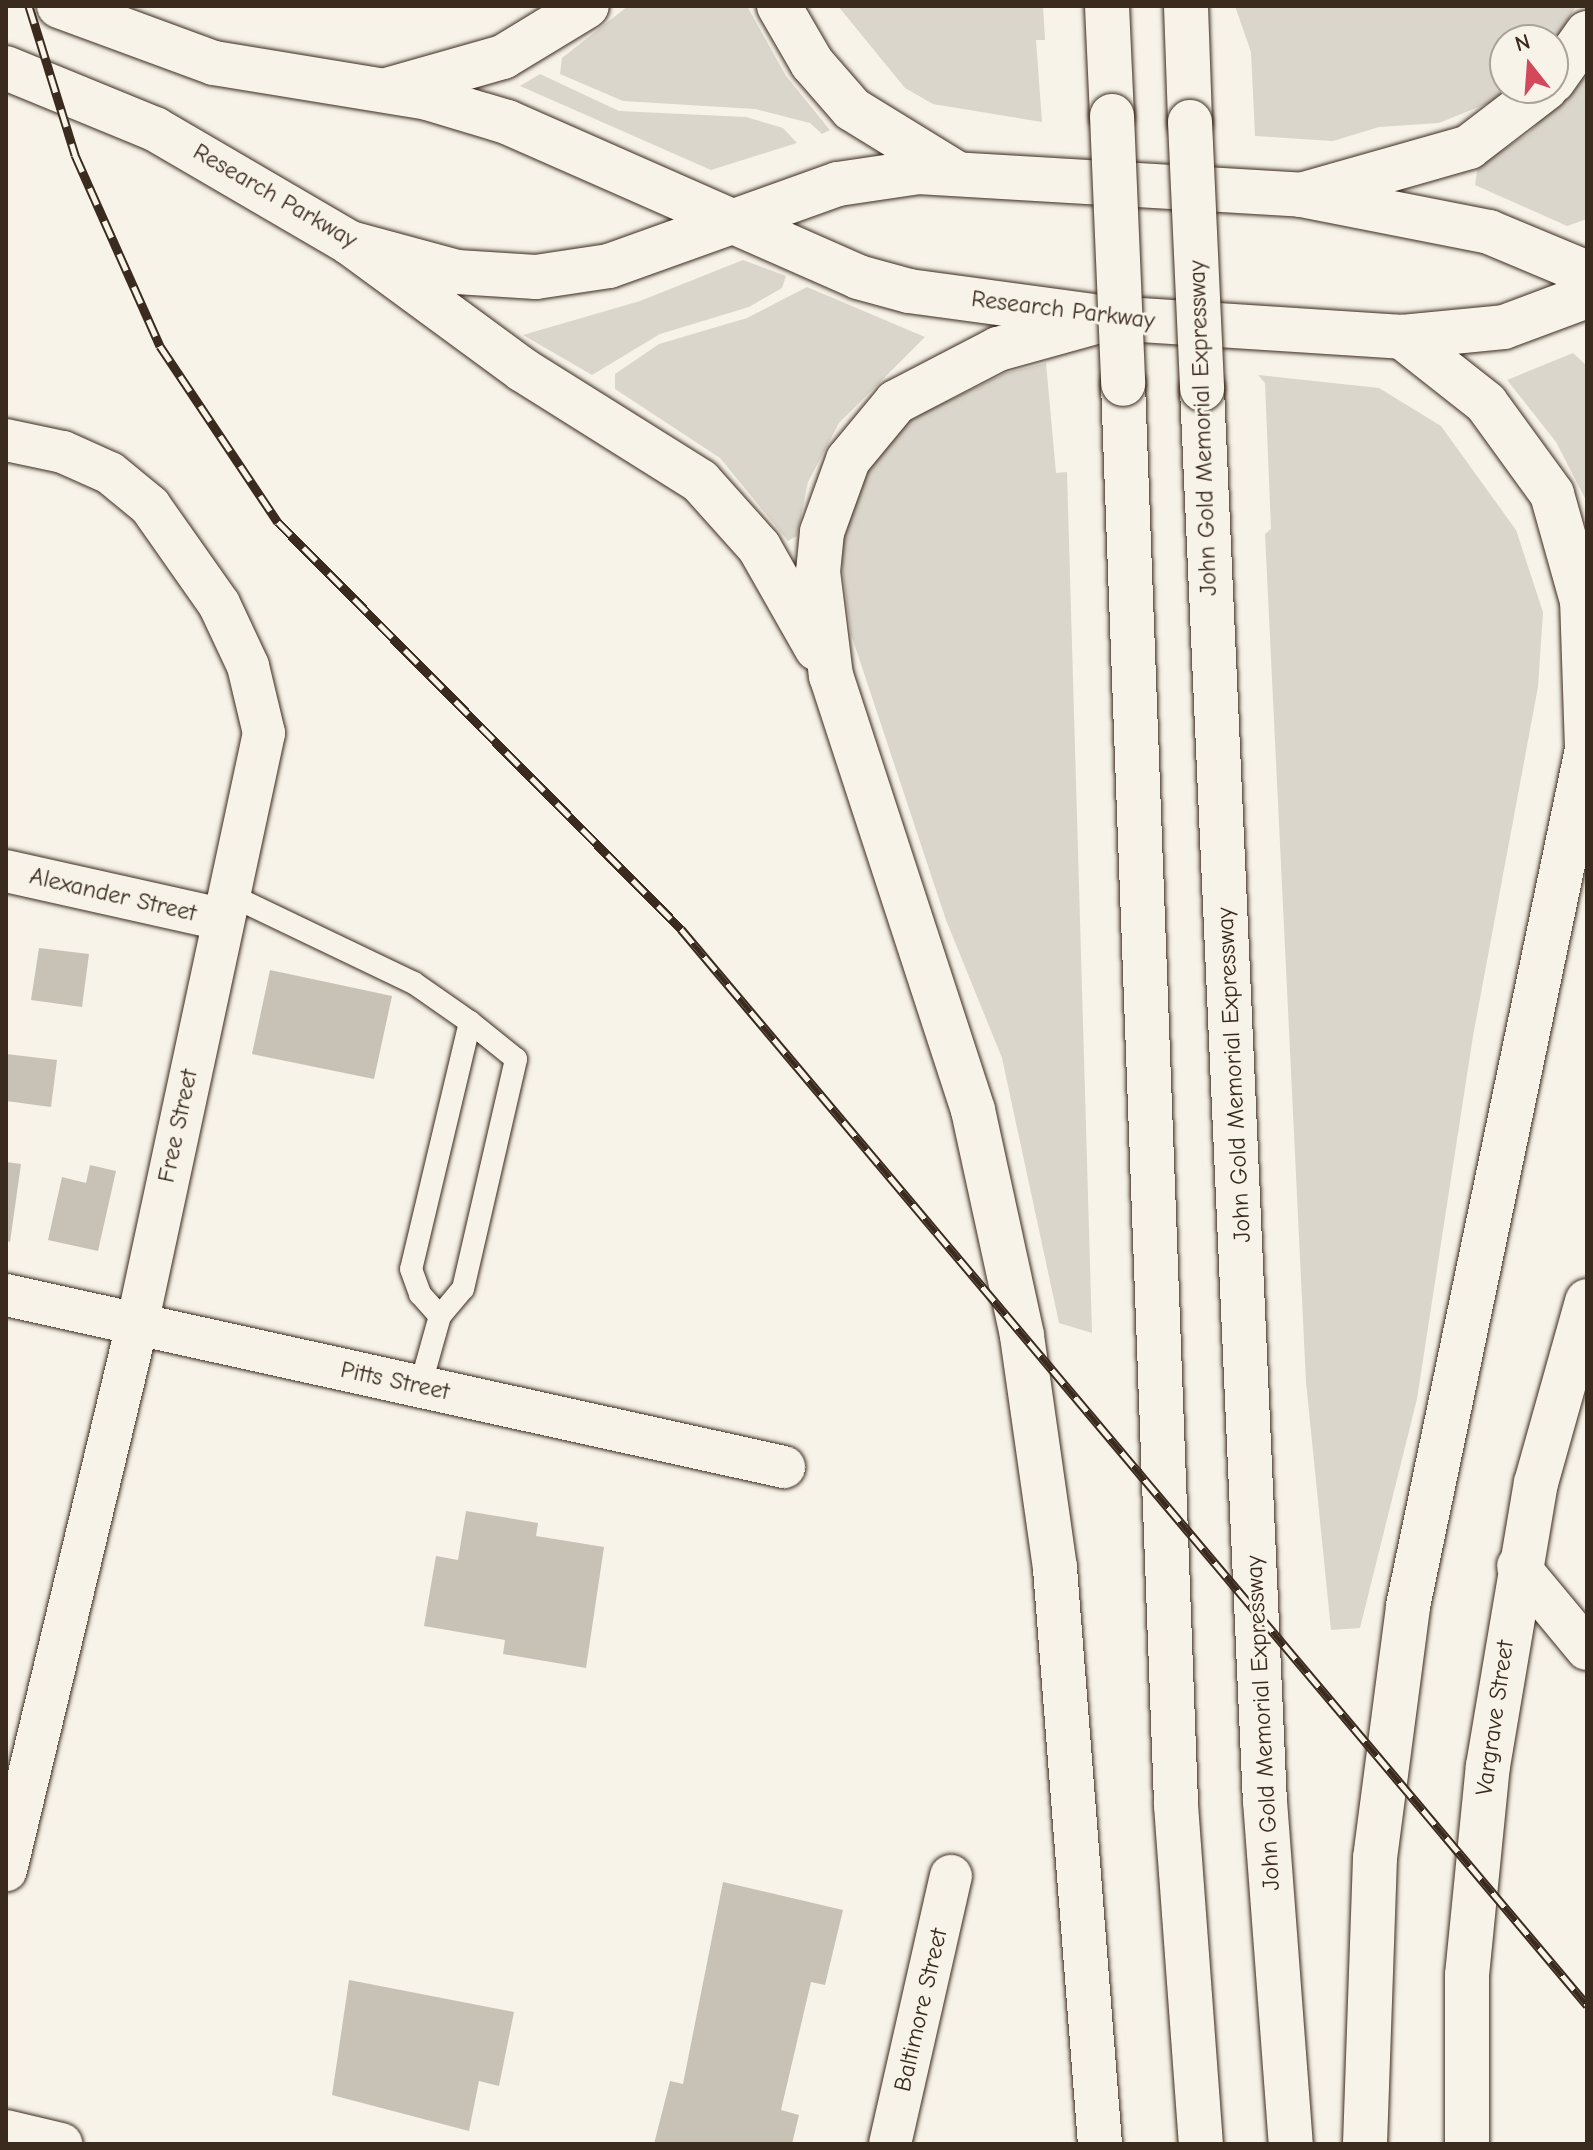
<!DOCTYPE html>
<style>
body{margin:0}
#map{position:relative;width:1593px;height:2150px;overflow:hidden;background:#f7f3e8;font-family:"Comic Neue",sans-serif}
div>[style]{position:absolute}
.green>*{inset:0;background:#dbd6cb}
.building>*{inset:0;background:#c8c1b6}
.roads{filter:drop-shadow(0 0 2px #3b2a1e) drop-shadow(0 0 2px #3b2a1e)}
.service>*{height:22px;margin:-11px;padding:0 11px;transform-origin:11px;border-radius:11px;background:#f7f3e8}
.minor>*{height:42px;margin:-21px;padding:0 21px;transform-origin:21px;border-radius:21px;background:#f7f3e8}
.tertiary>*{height:44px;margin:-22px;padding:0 22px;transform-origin:22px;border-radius:22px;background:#f7f3e8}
.primary>*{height:44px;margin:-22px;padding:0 22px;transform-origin:22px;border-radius:22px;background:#f7f3e8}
.motorway>*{height:44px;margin:-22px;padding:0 22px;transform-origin:22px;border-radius:22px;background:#f7f3e8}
.rail>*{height:9px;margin-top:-4.5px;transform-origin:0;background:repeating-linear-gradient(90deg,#f7f3e8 0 18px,#3b2a1e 0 36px);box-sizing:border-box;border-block:2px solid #3b2a1e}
.bridges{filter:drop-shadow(0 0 2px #3b2a1e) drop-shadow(0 0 2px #3b2a1e)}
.motorway-bridge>*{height:44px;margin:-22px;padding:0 22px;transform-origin:22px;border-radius:22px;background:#f7f3e8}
span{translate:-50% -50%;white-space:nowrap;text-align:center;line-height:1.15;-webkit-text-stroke:6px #f7f3e8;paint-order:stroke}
.street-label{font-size:24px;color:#3b2a1e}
.frame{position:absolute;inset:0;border:8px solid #3b2a1e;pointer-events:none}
.north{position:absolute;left:1489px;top:24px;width:80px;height:80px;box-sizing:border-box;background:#f7f3e8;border:2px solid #aca397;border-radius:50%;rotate:343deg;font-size:22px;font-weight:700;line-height:32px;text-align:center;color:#3b2a1e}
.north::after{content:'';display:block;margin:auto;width:28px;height:36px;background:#d1495b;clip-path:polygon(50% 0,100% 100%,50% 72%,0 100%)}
</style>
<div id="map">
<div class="green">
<div style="clip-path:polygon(628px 6px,747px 6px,786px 76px,830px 130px,822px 134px,810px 123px,755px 109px,623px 101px,560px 74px,562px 58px)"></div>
<div style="clip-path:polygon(838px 6px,1043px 6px,1045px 40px,1036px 40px,1042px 122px,933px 104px,905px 88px)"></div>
<div style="clip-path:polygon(1235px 6px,1576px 6px,1553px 45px,1505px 40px,1511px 88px,1491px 102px,1439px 123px,1379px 127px,1333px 141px,1255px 136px,1251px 52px)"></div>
<div style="clip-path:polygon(1587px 69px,1587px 219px,1567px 226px,1475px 185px,1478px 165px,1529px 133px)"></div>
<div style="clip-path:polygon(540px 74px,619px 111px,746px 117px,783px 128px,797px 143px,711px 170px,520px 86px)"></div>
<div style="clip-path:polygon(743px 260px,786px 276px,782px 288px,749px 307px,660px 334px,592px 375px,523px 335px,640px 301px)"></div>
<div style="clip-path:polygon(807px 287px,925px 337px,839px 423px,808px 482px,797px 536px,788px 541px,720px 458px,615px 389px,615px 374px,659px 344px,747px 318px)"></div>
<div style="clip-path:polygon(1573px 353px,1587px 366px,1587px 502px,1556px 442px,1507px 380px)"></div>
<div style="clip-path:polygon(1046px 363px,1056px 473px,1067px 472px,1092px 1333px,1059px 1323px,1002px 1058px,946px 920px,851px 634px,840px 550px,868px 464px,910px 419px,1006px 373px)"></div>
<div style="clip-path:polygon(1258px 375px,1379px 388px,1441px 426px,1516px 530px,1543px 612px,1538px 687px,1473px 1036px,1417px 1399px,1360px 1628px,1331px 1630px,1306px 1382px,1265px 534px,1271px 529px,1265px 383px)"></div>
</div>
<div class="building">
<div style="clip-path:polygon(39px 948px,89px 954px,82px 1007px,31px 1000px)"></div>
<div style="clip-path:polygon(270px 970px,392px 996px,374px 1079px,252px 1054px)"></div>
<div style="clip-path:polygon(6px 1054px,57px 1060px,51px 1107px,6px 1101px)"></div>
<div style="clip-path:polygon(6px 1162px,21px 1164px,10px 1242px,6px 1241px)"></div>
<div style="clip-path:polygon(90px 1165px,116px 1171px,98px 1251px,48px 1240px,62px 1177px,86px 1183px)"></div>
<div style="clip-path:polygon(466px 1511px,538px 1523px,536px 1536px,604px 1547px,586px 1668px,503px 1654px,505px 1640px,424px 1626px,436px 1556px,458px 1560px)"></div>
<div style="clip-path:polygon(723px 1882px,843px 1910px,825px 1985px,811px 1982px,781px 2110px,799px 2115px,792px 2144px,654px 2144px,670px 2081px,683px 2084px)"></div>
<div style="clip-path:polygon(349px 1980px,514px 2012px,499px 2086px,479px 2081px,469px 2131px,332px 2095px)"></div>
</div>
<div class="roads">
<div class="service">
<div style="left:228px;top:894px;width:206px;rotate:25.6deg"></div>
<div style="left:414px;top:983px;width:68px;rotate:34.9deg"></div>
<div style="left:420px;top:1387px;width:74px;rotate:-74.3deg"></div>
<div style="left:440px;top:1316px;width:35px;rotate:-50deg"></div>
<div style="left:463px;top:1289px;width:236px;rotate:-77deg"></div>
<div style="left:516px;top:1059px;width:59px;rotate:-141.2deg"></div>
<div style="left:470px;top:1022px;width:254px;rotate:103.4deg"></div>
<div style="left:411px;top:1269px;width:27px;rotate:70deg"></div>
<div style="left:420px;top:1294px;width:30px;rotate:48deg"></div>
</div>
<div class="minor">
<div style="left:6px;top:440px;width:58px;rotate:11.9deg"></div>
<div style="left:63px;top:452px;width:51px;rotate:24.1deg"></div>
<div style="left:110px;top:473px;width:52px;rotate:39.5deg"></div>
<div style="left:150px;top:506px;width:120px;rotate:54.9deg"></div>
<div style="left:219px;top:604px;width:68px;rotate:64.9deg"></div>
<div style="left:248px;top:666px;width:69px;rotate:76.6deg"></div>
<div style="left:264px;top:733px;width:605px;rotate:102.11deg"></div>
<div style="left:137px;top:1325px;width:561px;rotate:103.52deg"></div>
<div style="left:6px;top:871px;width:220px;rotate:12.6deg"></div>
<div style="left:6px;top:1295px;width:797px;rotate:12.47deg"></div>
<div style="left:1518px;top:1566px;width:108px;rotate:50.3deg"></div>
<div style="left:6px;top:2131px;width:57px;rotate:13.3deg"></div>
<div style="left:890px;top:2144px;width:275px;rotate:-77.2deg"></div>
</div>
<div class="tertiary">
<div style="left:1467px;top:2144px;width:169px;rotate:-90deg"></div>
<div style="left:1467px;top:1975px;width:210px;rotate:-84.3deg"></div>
<div style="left:1488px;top:1766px;width:287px;rotate:-80.4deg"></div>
<div style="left:1536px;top:1483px;width:189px;rotate:-74.3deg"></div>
</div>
<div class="primary">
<div style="left:59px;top:6px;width:165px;rotate:20.2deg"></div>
<div style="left:214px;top:63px;width:216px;rotate:9.3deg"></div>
<div style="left:427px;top:98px;width:84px;rotate:16.7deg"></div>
<div style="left:507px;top:122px;width:384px;rotate:23.8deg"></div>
<div style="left:858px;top:277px;width:53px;rotate:15.4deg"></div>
<div style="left:909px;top:291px;width:203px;rotate:7.7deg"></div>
<div style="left:1110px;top:318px;width:293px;rotate:3.7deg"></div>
<div style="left:1402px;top:337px;width:102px;rotate:-5.6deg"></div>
<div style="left:1504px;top:327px;width:89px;rotate:-20.5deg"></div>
<div style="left:6px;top:68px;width:161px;rotate:22.3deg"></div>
<div style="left:155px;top:129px;width:226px;rotate:30.3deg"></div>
<div style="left:350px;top:243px;width:111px;rotate:15.2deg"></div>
<div style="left:457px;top:272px;width:79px;rotate:3.6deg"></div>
<div style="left:536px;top:277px;width:74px;rotate:-8.6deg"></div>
<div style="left:609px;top:266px;width:243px;rotate:-19.7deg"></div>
<div style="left:838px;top:184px;width:82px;rotate:-8.4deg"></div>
<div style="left:919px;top:172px;width:383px;rotate:3.4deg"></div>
<div style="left:1301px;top:195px;width:192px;rotate:11.1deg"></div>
<div style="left:1489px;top:232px;width:106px;rotate:22.7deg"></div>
</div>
<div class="motorway">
<div style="left:779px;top:6px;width:66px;rotate:59.9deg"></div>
<div style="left:812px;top:63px;width:61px;rotate:49deg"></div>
<div style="left:852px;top:109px;width:122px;rotate:31.6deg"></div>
<div style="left:1107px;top:6px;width:110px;rotate:87.4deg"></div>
<div style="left:1186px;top:6px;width:116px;rotate:88deg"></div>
<div style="left:1553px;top:81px;width:59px;rotate:-54.7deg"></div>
<div style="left:387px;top:90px;width:121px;rotate:-15.9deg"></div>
<div style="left:503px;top:57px;width:98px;rotate:-31.3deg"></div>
<div style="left:1301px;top:195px;width:175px;rotate:-15.9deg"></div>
<div style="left:1469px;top:147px;width:97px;rotate:-37.5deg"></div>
<div style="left:350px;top:243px;width:215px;rotate:36.3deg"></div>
<div style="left:523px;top:370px;width:209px;rotate:32.1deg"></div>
<div style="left:700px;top:481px;width:89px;rotate:48.2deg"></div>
<div style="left:759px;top:547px;width:117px;rotate:60.4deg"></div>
<div style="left:1123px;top:384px;width:1422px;rotate:87.86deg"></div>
<div style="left:1176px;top:1805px;width:340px;rotate:85.8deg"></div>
<div style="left:1202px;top:389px;width:1413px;rotate:87.45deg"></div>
<div style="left:1265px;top:1801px;width:344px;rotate:85.7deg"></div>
<div style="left:1100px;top:2144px;width:578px;rotate:-94.47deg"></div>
<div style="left:1055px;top:1568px;width:235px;rotate:-98.1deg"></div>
<div style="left:1022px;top:1335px;width:230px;rotate:-102.3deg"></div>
<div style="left:973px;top:1110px;width:457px;rotate:-108.1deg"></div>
<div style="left:831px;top:676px;width:105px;rotate:-97.1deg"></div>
<div style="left:818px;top:572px;width:40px;rotate:-84.3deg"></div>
<div style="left:822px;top:532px;width:77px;rotate:-70.1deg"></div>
<div style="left:848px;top:460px;width:75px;rotate:-50.4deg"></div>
<div style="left:896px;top:402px;width:115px;rotate:-27.5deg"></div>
<div style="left:998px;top:349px;width:116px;rotate:-15.5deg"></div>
<div style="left:1365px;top:2144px;width:286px;rotate:-88deg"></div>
<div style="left:1375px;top:1858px;width:254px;rotate:-82.5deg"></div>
<div style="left:1408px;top:1606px;width:875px;rotate:-78.2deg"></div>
<div style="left:1587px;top:749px;width:148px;rotate:-91.9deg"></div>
<div style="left:1582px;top:601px;width:111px;rotate:-105.7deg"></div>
<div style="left:1552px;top:494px;width:112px;rotate:-126deg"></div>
<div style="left:1486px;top:403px;width:107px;rotate:-141.8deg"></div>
</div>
</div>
<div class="rail">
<div style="left:29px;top:6px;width:156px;rotate:72.8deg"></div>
<div style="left:75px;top:155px;width:209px;rotate:66deg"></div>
<div style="left:160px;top:346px;width:212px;rotate:56.2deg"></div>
<div style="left:278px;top:522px;width:573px;rotate:45.28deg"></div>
<div style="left:681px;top:929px;width:1407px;rotate:49.9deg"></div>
</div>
<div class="bridges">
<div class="motorway-bridge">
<div style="left:1112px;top:116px;width:268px;rotate:87.6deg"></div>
<div style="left:1190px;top:122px;width:267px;rotate:87.4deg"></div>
</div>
</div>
<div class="street-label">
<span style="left:275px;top:196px;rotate:30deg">Research Parkway</span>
<span style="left:1063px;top:310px;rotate:7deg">Research Parkway</span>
<span style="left:1203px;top:428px;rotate:-92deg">John Gold Memorial Expressway</span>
<span style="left:113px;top:895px;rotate:13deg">Alexander Street</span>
<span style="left:1234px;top:1075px;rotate:-93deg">John Gold Memorial Expressway</span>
<span style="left:178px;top:1126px;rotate:-78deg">Free Street</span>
<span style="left:395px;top:1381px;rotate:12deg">Pitts Street</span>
<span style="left:1495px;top:1718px;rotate:-82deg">Vargrave Street</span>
<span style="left:1263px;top:1723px;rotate:-93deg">John Gold Memorial Expressway</span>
<span style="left:921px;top:2010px;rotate:-77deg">Baltimore Street</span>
</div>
<div class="frame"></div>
<div class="north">N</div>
</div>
